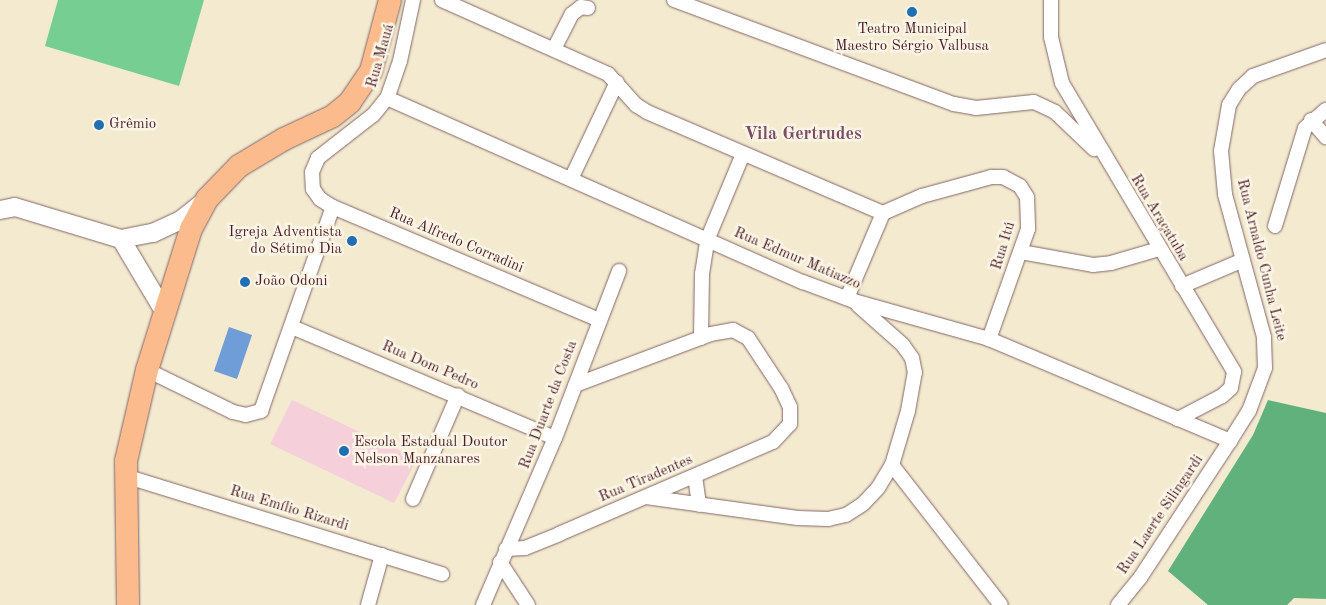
<!DOCTYPE html>
<meta charset="utf-8">
<style>
body{margin:0}
#map{position:relative;width:1326px;height:605px;overflow:hidden;background:#f3ead0;font-family:"Old Standard TT",serif}
div>[style]{position:absolute}
.built>*{inset:0;background:#f5cfda}
.green>*{inset:0;background:#77ce93}
.forest>*{inset:0;background:#61b17d}
.water>*{inset:0;background:#6e9dd7}
.roads{filter:drop-shadow(0 0 1px #856665) drop-shadow(0 0 1px #856665)}
.minor>*{height:14px;margin:-7px;padding:0 7px;transform-origin:7px;border-radius:7px;background:#fff}
.tertiary>*{height:18px;margin:-9px;padding:0 9px;transform-origin:9px;border-radius:9px;background:#fff}
.primary>*{height:22px;margin:-11px;padding:0 11px;transform-origin:11px;border-radius:11px;background:#fbbb8d}
.dots>*{width:14px;height:14px;translate:-50% -50%;box-sizing:border-box;border:2px solid #fcf5e5;border-radius:50%}
span{translate:-50% -50%;white-space:nowrap;text-align:center;line-height:1.15;-webkit-text-stroke:5px #fcf5e5;paint-order:stroke}
.poi-label{font-size:15px;color:#4a1f2b}
.left{translate:0 -50%;text-align:left}
.right{translate:-100% -50%;text-align:right}
.street-label{font-size:15px;color:#4a1f2b}
.quarter-label{font-size:18px;color:#794c67;font-weight:700}
</style>
<div id="map">
<div class="built">
<div style="clip-path:polygon(292px 400px,417px 459px,394px 503px,270px 444px)"></div>
</div>
<div class="green">
<div style="clip-path:polygon(58px 0,204px 0,179px 86px,45px 46px)"></div>
</div>
<div class="forest">
<div style="clip-path:polygon(1268px 400px,1326px 413px,1326px 599px,1294px 598px,1287px 605px,1208px 605px,1168px 571px,1253px 435px)"></div>
</div>
<div class="water">
<div style="clip-path:polygon(229px 327px,252px 335px,237px 379px,214px 371px)"></div>
</div>
<div class="roads">
<div class="minor">
<div style="left:413px;top:0;width:62px;rotate:102deg"></div>
<div style="left:400px;top:61px;width:39px;rotate:109deg"></div>
<div style="left:387px;top:98px;width:22px;rotate:129deg"></div>
<div style="left:373px;top:115px;width:70px;rotate:142deg"></div>
<div style="left:318px;top:158px;width:15px;rotate:113deg"></div>
<div style="left:312px;top:172px;width:17px;rotate:87deg"></div>
<div style="left:313px;top:189px;width:12px;rotate:55deg"></div>
<div style="left:320px;top:199px;width:15px;rotate:32deg"></div>
<div style="left:333px;top:207px;width:289px;rotate:23deg"></div>
<div style="left:442px;top:0;width:182px;rotate:24deg"></div>
<div style="left:608px;top:74px;width:42px;rotate:47.9deg"></div>
<div style="left:636px;top:105px;width:13px;rotate:32deg"></div>
<div style="left:647px;top:112px;width:257px;rotate:23.2deg"></div>
<div style="left:674px;top:0;width:299px;rotate:20.4deg"></div>
<div style="left:954px;top:104px;width:22px;rotate:10deg"></div>
<div style="left:976px;top:108px;width:58px;rotate:-5.9deg"></div>
<div style="left:1034px;top:102px;width:23px;rotate:25deg"></div>
<div style="left:1055px;top:112px;width:54px;rotate:43.5deg"></div>
<div style="left:1051px;top:0;width:37px;rotate:90deg"></div>
<div style="left:1051px;top:37px;width:47px;rotate:76.6deg"></div>
<div style="left:1062px;top:83px;width:336px;rotate:59.2deg"></div>
<div style="left:1234px;top:372px;width:16px;rotate:101deg"></div>
<div style="left:1231px;top:388px;width:12px;rotate:138deg"></div>
<div style="left:1222px;top:396px;width:50px;rotate:152.4deg"></div>
<div style="left:554px;top:49px;width:39px;rotate:-63deg"></div>
<div style="left:572px;top:14px;width:11px;rotate:-38deg"></div>
<div style="left:581px;top:7px;width:7px;rotate:8deg"></div>
<div style="left:387px;top:98px;width:455px;rotate:23.9deg"></div>
<div style="left:803px;top:282px;width:54px;rotate:20.4deg"></div>
<div style="left:854px;top:301px;width:140px;rotate:15.7deg"></div>
<div style="left:989px;top:339px;width:262px;rotate:22.9deg"></div>
<div style="left:1311px;top:120px;width:23px;rotate:49deg"></div>
<div style="left:571px;top:179px;width:107px;rotate:-64.6deg"></div>
<div style="left:883px;top:213px;width:43px;rotate:-23.6deg"></div>
<div style="left:922px;top:196px;width:72px;rotate:-15.4deg"></div>
<div style="left:991px;top:177px;width:12px"></div>
<div style="left:1003px;top:177px;width:19px;rotate:28deg"></div>
<div style="left:1020px;top:186px;width:13px;rotate:58deg"></div>
<div style="left:1027px;top:197px;width:32px;rotate:88deg"></div>
<div style="left:1028px;top:229px;width:117px;rotate:109.5deg"></div>
<div style="left:1275px;top:226px;width:102px;rotate:-73deg"></div>
<div style="left:1305px;top:128px;width:28px;rotate:-41deg"></div>
<div style="left:1021px;top:252px;width:73px;rotate:10.2deg"></div>
<div style="left:1093px;top:265px;width:18px;rotate:-6deg"></div>
<div style="left:1111px;top:263px;width:50px;rotate:-16.3deg"></div>
<div style="left:1182px;top:286px;width:64px;rotate:-23deg"></div>
<div style="left:847px;top:298px;width:92px;rotate:-67deg"></div>
<div style="left:292px;top:327px;width:285px;rotate:22.9deg"></div>
<div style="left:701px;top:338px;width:64px;rotate:-89.1deg"></div>
<div style="left:702px;top:274px;width:36px;rotate:-81deg"></div>
<div style="left:708px;top:238px;width:91px;rotate:-67.4deg"></div>
<div style="left:147px;top:370px;width:96px;rotate:26deg"></div>
<div style="left:233px;top:412px;width:13px;rotate:13deg"></div>
<div style="left:246px;top:415px;width:16px;rotate:-15deg"></div>
<div style="left:261px;top:411px;width:216px;rotate:-70.6deg"></div>
<div style="left:892px;top:465px;width:177px;rotate:52.1deg"></div>
<div style="left:125px;top:476px;width:332px;rotate:17.2deg"></div>
<div style="left:695px;top:476px;width:29px;rotate:82deg"></div>
<div style="left:646px;top:497px;width:153px;rotate:7.9deg"></div>
<div style="left:798px;top:518px;width:30px;rotate:2deg"></div>
<div style="left:828px;top:519px;width:18px;rotate:-13deg"></div>
<div style="left:846px;top:515px;width:20px;rotate:-33deg"></div>
<div style="left:863px;top:504px;width:22px;rotate:-47deg"></div>
<div style="left:878px;top:488px;width:27px;rotate:-59deg"></div>
<div style="left:892px;top:465px;width:56px;rotate:-73.5deg"></div>
<div style="left:908px;top:411px;width:39px;rotate:-80deg"></div>
<div style="left:915px;top:373px;width:15px;rotate:-101deg"></div>
<div style="left:912px;top:358px;width:16px;rotate:-125deg"></div>
<div style="left:903px;top:345px;width:60px;rotate:-138.4deg"></div>
<div style="left:413px;top:499px;width:113px;rotate:-66.6deg"></div>
<div style="left:506px;top:549px;width:19px;rotate:-3deg"></div>
<div style="left:525px;top:548px;width:37px;rotate:-22deg"></div>
<div style="left:559px;top:534px;width:233px;rotate:-23.3deg"></div>
<div style="left:773px;top:442px;width:25px;rotate:-47deg"></div>
<div style="left:790px;top:424px;width:17px;rotate:-90deg"></div>
<div style="left:790px;top:407px;width:21px;rotate:-115deg"></div>
<div style="left:781px;top:388px;width:60px;rotate:-123.4deg"></div>
<div style="left:748px;top:338px;width:17px;rotate:-152deg"></div>
<div style="left:733px;top:330px;width:22px;rotate:170deg"></div>
<div style="left:711px;top:334px;width:145px;rotate:159.4deg"></div>
<div style="left:500px;top:562px;width:51px;rotate:56.9deg"></div>
<div style="left:368px;top:605px;width:52px;rotate:-74.4deg"></div>
<div style="left:483px;top:605px;width:182px;rotate:-66.7deg"></div>
<div style="left:555px;top:438px;width:179px;rotate:-69deg"></div>
<div style="left:1118px;top:605px;width:35px;rotate:-51deg"></div>
<div style="left:1140px;top:578px;width:164px;rotate:-56.7deg"></div>
<div style="left:1230px;top:441px;width:36px;rotate:-58deg"></div>
<div style="left:1249px;top:411px;width:46px;rotate:-69.6deg"></div>
<div style="left:1265px;top:368px;width:31px;rotate:-92deg"></div>
<div style="left:1264px;top:337px;width:148px;rotate:-105.3deg"></div>
<div style="left:1225px;top:194px;width:43px;rotate:-95.3deg"></div>
<div style="left:1221px;top:151px;width:47px;rotate:-80.1deg"></div>
<div style="left:1229px;top:105px;width:19px;rotate:-58deg"></div>
<div style="left:1239px;top:89px;width:19px;rotate:-43deg"></div>
<div style="left:1253px;top:76px;width:77px;rotate:-19.6deg"></div>
</div>
<div class="tertiary">
<div style="left:0;top:210px;width:15px;rotate:-11deg"></div>
<div style="left:15px;top:207px;width:111px;rotate:16.8deg"></div>
<div style="left:121px;top:239px;width:33px;rotate:-11deg"></div>
<div style="left:153px;top:233px;width:31px;rotate:-25deg"></div>
<div style="left:181px;top:220px;width:26px;rotate:-39deg"></div>
<div style="left:121px;top:239px;width:84px;rotate:59.2deg"></div>
</div>
<div class="primary">
<div style="left:128px;top:605px;width:144px;rotate:-90.8deg"></div>
<div style="left:126px;top:461px;width:93px;rotate:-77deg"></div>
<div style="left:147px;top:370px;width:148px;rotate:-72.7deg"></div>
<div style="left:191px;top:229px;width:34px;rotate:-62deg"></div>
<div style="left:207px;top:199px;width:46px;rotate:-45.9deg"></div>
<div style="left:239px;top:166px;width:52px;rotate:-31deg"></div>
<div style="left:284px;top:139px;width:54px;rotate:-25.1deg"></div>
<div style="left:333px;top:116px;width:22px;rotate:-39deg"></div>
<div style="left:350px;top:102px;width:37px;rotate:-56deg"></div>
<div style="left:371px;top:71px;width:73px;rotate:-75deg"></div>
</div>
</div>
<div class="dots">
<div style="left:912px;top:12px;background:#1f6fb2"></div>
<div style="left:99px;top:125px;background:#1f6fb2"></div>
<div style="left:352px;top:241px;background:#1f6fb2"></div>
<div style="left:245px;top:282px;background:#1f6fb2"></div>
<div style="left:344px;top:451px;background:#1f6fb2"></div>
</div>
<div class="poi-label">
<span style="left:912px;top:38px">Teatro Municipal<br>Maestro Sérgio Valbusa</span>
<span class="left" style="left:109px;top:125px">Grêmio</span>
<span class="right" style="left:342px;top:241px">Igreja Adventista<br>do Sétimo Dia</span>
<span class="left" style="left:255px;top:282px">João Odoni</span>
<span class="left" style="left:354px;top:451px">Escola Estadual Doutor<br>Nelson Manzanares</span>
</div>
<div class="street-label">
<span style="left:381px;top:56px;rotate:-74deg">Rua Mauá</span>
<span style="left:1159px;top:218px;rotate:59deg">Rua Araçatuba</span>
<span style="left:456px;top:241px;rotate:23deg">Rua Alfredo Corradini</span>
<span style="left:1004px;top:246px;rotate:-73deg">Rua Itú</span>
<span style="left:797px;top:259px;rotate:23deg">Rua Edmur Matiazzo</span>
<span style="left:1261px;top:260px;rotate:76deg">Rua Arnaldo Cunha Leite</span>
<span style="left:430px;top:366px;rotate:23deg">Rua Dom Pedro</span>
<span style="left:549px;top:405px;rotate:-69deg">Rua Duarte da Costa</span>
<span style="left:646px;top:479px;rotate:-23deg">Rua Tiradentes</span>
<span style="left:289px;top:509px;rotate:17deg">Rua Emílio Rizardi</span>
<span style="left:1161px;top:515px;rotate:-56deg">Rua Laerte Silingardi</span>
</div>
<div class="quarter-label">
<span style="left:803px;top:134px">Vila Gertrudes</span>
</div>
</div>
